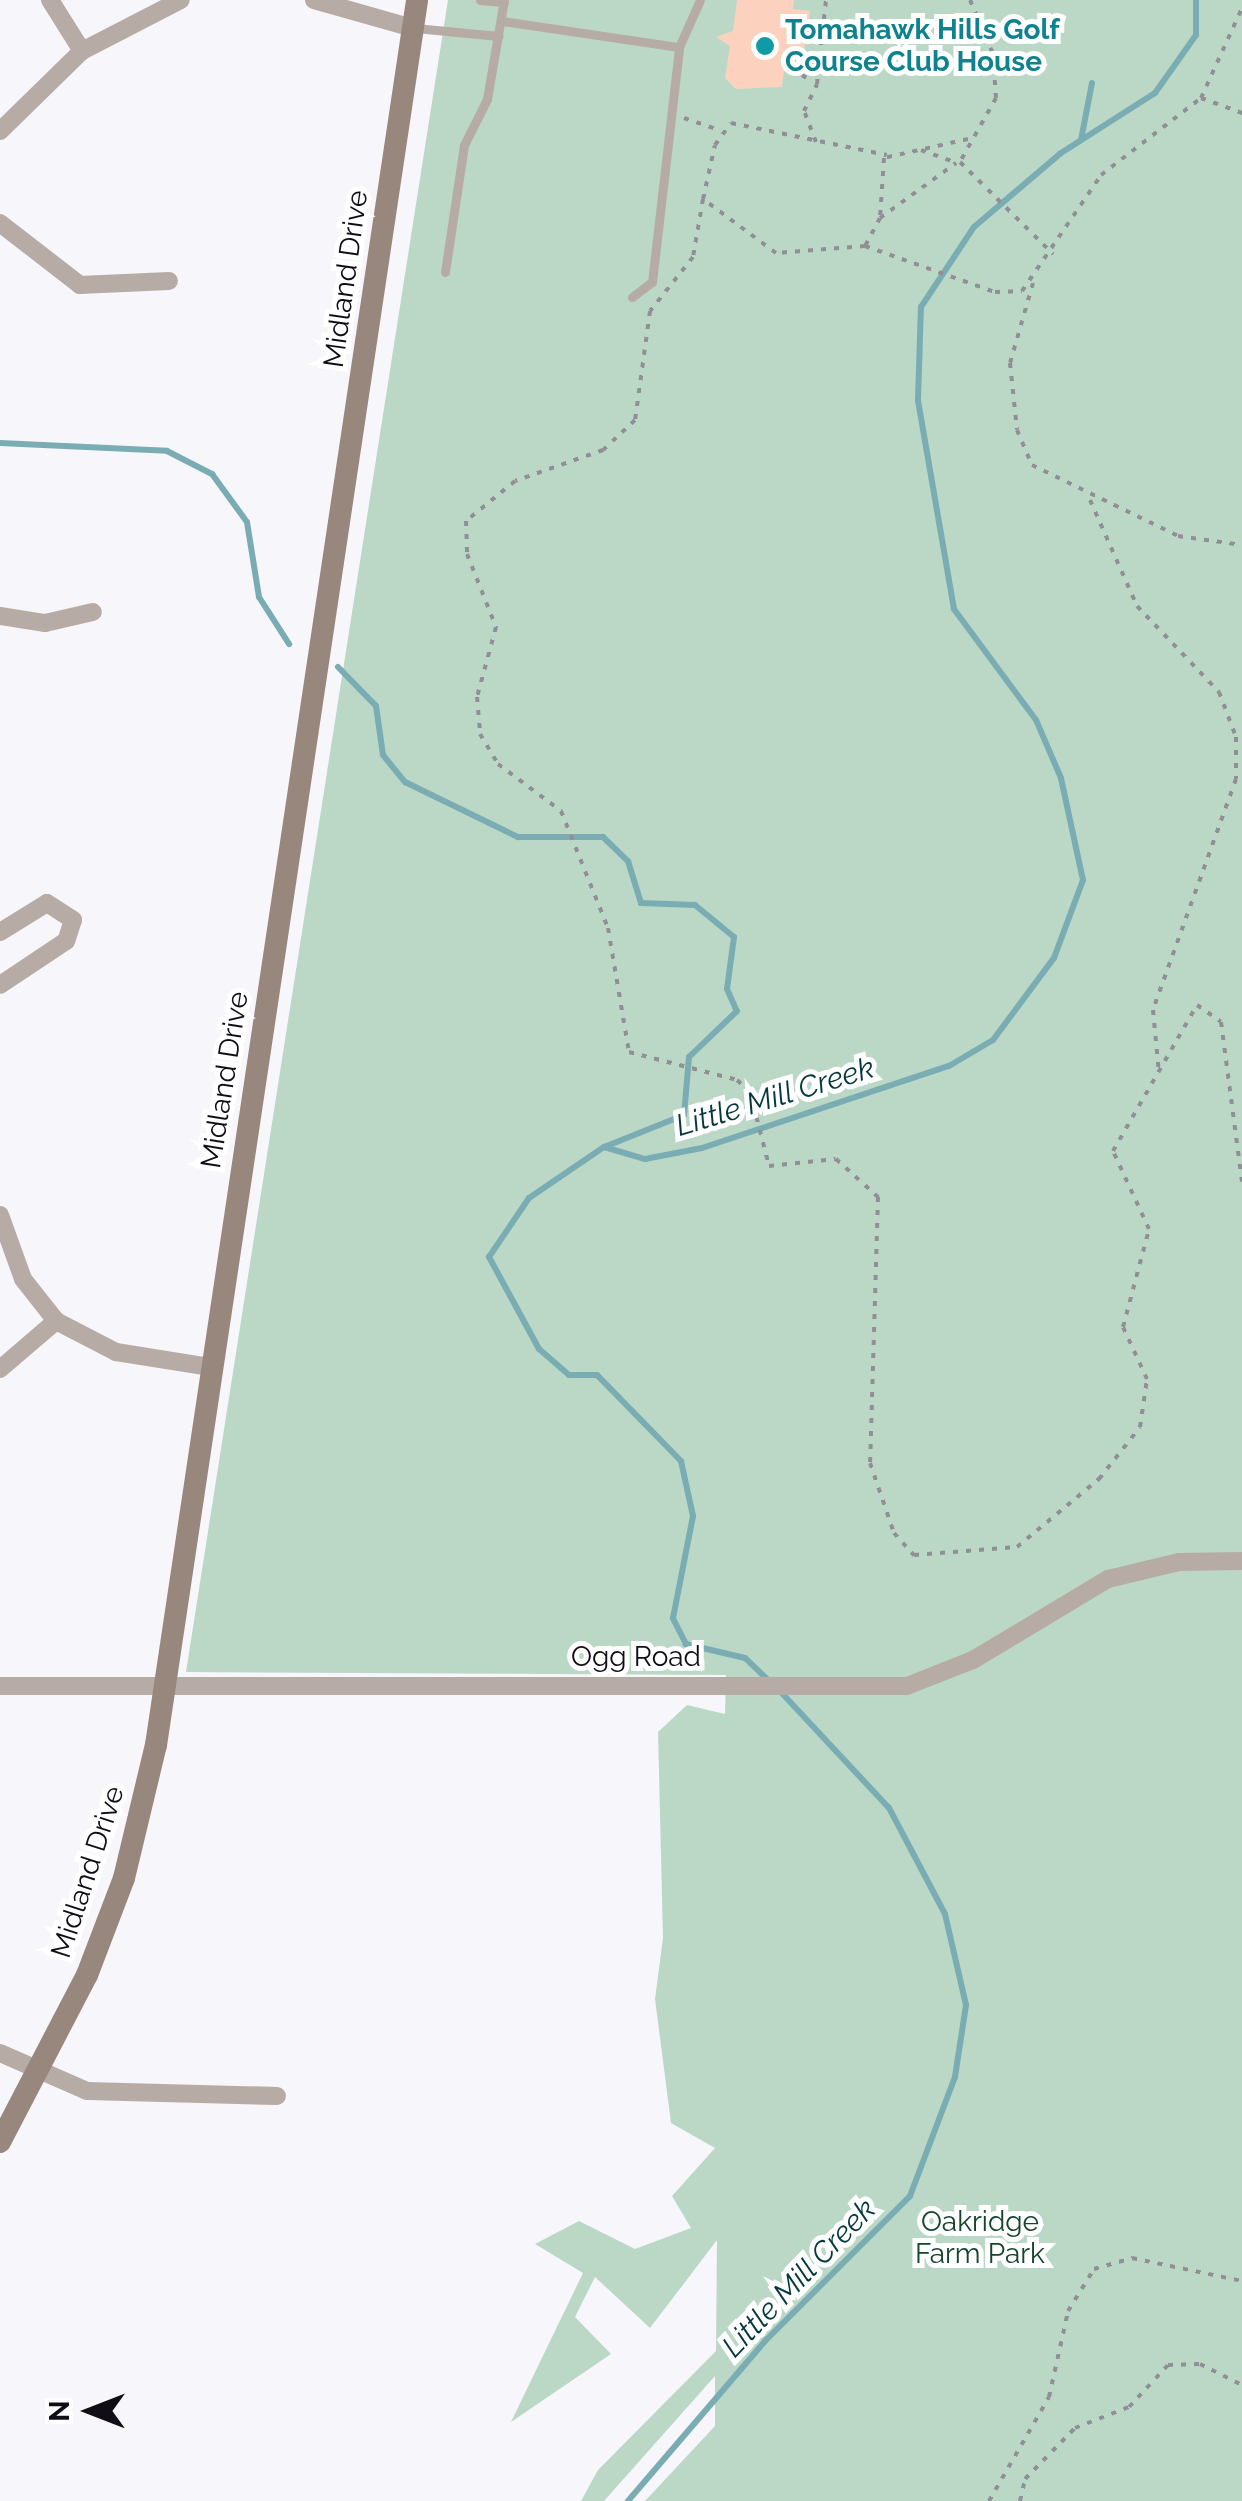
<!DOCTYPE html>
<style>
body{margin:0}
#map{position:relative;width:1242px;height:2501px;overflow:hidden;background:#f7f6fb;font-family:Raleway,sans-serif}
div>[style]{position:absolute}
.green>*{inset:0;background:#bbd8c6}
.stream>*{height:6px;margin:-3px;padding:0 3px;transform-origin:3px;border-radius:3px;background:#7aadb3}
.building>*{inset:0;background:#fcd2be}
.path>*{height:4px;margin-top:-2px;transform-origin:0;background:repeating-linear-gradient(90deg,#918f96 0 5px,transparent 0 13px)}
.service>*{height:9px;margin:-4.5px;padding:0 4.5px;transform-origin:4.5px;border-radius:4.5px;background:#b7aba5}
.minor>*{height:18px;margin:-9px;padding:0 9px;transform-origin:9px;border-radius:9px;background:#b7aba5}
.secondary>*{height:22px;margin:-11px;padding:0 11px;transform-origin:11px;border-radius:11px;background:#98877d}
.dots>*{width:28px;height:28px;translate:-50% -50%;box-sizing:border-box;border:5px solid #fff;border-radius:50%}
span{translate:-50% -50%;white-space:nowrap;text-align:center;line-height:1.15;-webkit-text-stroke:10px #fff;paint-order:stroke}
.culture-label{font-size:28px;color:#0d838f;font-weight:700}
.left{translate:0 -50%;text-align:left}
.street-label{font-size:28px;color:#100d16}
.park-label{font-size:28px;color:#14452d}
.water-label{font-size:30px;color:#05383d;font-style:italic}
.north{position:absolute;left:40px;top:2361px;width:100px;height:100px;-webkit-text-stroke:8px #fff;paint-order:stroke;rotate:270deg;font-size:28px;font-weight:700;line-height:40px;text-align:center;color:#100d16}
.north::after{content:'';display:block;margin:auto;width:35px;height:45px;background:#100d16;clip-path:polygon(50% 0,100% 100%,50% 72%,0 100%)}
</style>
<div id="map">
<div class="green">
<div style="clip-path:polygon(448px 0,1242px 0,1242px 2501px,645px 2501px,715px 2426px,715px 2376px,604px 2501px,581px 2501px,598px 2470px,716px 2351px,717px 2240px,650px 2328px,595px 2277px,575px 2317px,611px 2354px,511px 2422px,583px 2273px,535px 2244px,579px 2221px,635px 2249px,691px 2228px,672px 2196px,715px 2148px,671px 2123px,655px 1999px,663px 1938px,658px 1732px,687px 1705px,725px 1714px,726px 1675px,186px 1672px)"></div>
</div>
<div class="stream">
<div style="left:1081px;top:140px;width:58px;rotate:-79.1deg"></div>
<div style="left:0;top:443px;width:167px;rotate:2.7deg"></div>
<div style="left:167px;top:451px;width:51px;rotate:27.1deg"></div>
<div style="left:212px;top:474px;width:59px;rotate:53.9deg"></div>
<div style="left:247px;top:522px;width:76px;rotate:80.9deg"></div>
<div style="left:259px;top:597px;width:56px;rotate:57.4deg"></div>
<div style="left:338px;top:667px;width:54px;rotate:45.7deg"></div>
<div style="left:376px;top:706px;width:49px;rotate:81.9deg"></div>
<div style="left:383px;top:755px;width:35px;rotate:51deg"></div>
<div style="left:405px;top:782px;width:126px;rotate:26deg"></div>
<div style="left:518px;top:837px;width:85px"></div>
<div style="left:603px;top:837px;width:35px;rotate:44deg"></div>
<div style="left:628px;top:861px;width:44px;rotate:72.8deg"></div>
<div style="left:641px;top:903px;width:54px;rotate:2.1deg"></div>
<div style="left:695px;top:905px;width:50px;rotate:39.4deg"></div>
<div style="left:734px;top:937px;width:52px;rotate:97.7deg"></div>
<div style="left:727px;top:989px;width:24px;rotate:66deg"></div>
<div style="left:737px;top:1011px;width:66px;rotate:136.2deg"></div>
<div style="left:689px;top:1057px;width:58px;rotate:94.9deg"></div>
<div style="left:684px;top:1115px;width:86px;rotate:158.2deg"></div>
<div style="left:769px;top:1681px;width:33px;rotate:-136deg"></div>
<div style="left:745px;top:1658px;width:61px;rotate:-166.7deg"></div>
<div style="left:686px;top:1644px;width:29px;rotate:-117deg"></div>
<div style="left:673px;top:1618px;width:104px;rotate:-78.9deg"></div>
<div style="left:693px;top:1516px;width:56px;rotate:-102.3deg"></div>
<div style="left:681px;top:1461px;width:120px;rotate:-134.3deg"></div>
<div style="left:597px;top:1375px;width:28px;rotate:180deg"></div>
<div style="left:569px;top:1375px;width:40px;rotate:-139deg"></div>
<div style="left:539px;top:1349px;width:105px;rotate:-118.5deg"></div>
<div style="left:489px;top:1257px;width:71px;rotate:-55.9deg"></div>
<div style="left:529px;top:1198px;width:91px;rotate:-34.2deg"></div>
<div style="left:604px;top:1147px;width:43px;rotate:16.3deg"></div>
<div style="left:645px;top:1159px;width:58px;rotate:-10.9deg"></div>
<div style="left:702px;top:1148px;width:260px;rotate:-18.4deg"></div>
<div style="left:949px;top:1066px;width:51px;rotate:-30.6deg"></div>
<div style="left:993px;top:1040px;width:102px;rotate:-53.4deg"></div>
<div style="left:1054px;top:958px;width:83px;rotate:-69.6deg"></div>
<div style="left:1083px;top:880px;width:104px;rotate:-102.2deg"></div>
<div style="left:1061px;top:778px;width:63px;rotate:-113.3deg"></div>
<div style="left:1036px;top:720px;width:138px;rotate:-126.5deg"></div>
<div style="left:954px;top:609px;width:212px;rotate:-99.8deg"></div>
<div style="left:918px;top:400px;width:93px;rotate:-88.2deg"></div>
<div style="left:921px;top:307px;width:96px;rotate:-56.5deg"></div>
<div style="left:974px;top:227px;width:114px;rotate:-40.4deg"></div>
<div style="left:1061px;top:153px;width:112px;rotate:-32.6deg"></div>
<div style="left:1155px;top:93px;width:71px;rotate:-54.7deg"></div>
<div style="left:1196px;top:35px;width:35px;rotate:-90deg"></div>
<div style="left:628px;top:2501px;width:211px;rotate:-49.4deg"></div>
<div style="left:765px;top:2341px;width:205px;rotate:-45deg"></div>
<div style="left:910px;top:2196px;width:127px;rotate:-69.3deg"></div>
<div style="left:955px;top:2077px;width:73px;rotate:-81.3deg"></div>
<div style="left:966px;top:2005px;width:93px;rotate:-103deg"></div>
<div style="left:945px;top:1914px;width:120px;rotate:-117.8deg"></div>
<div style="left:889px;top:1808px;width:163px;rotate:-133deg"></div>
</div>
<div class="building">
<div style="clip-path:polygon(737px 0,794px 0,793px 9px,810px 11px,804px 49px,787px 47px,782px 87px,736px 89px,725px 78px,730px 46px,716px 37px,733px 31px)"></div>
</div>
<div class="path">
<div style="left:970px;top:0;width:59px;rotate:66.9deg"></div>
<div style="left:993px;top:54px;width:44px;rotate:86.1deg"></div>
<div style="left:996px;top:98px;width:73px;rotate:119.4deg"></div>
<div style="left:960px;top:162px;width:131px;rotate:44.7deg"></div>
<div style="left:802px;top:75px;width:7px;rotate:34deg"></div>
<div style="left:1201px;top:98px;width:44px;rotate:20.1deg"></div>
<div style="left:684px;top:118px;width:39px;rotate:19deg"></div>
<div style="left:968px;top:139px;width:86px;rotate:167.3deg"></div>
<div style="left:884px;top:158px;width:60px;rotate:93.8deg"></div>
<div style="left:880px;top:218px;width:32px;rotate:118deg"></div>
<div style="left:865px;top:246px;width:138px;rotate:19.5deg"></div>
<div style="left:995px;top:292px;width:27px;rotate:-2deg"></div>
<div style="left:1022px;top:291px;width:140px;rotate:-55.7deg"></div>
<div style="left:1101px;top:175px;width:126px;rotate:-37.6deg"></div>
<div style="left:1201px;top:98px;width:99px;rotate:-65.5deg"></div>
<div style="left:816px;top:142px;width:33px;rotate:-111deg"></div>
<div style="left:804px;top:111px;width:30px;rotate:-64deg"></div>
<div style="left:817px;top:84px;width:84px;rotate:-83.9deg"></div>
<div style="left:921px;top:150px;width:35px;rotate:20deg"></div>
<div style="left:703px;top:199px;width:55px;rotate:-77.5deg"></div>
<div style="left:715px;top:145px;width:27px;rotate:-54deg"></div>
<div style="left:731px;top:123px;width:159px;rotate:11.6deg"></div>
<div style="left:880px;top:218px;width:94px;rotate:-35.9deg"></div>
<div style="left:865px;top:246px;width:89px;rotate:175.5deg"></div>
<div style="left:776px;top:253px;width:91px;rotate:-143.5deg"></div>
<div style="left:703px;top:199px;width:59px;rotate:99.8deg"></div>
<div style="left:693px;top:257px;width:69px;rotate:128.5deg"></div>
<div style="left:650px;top:311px;width:110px;rotate:97.8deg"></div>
<div style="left:635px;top:420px;width:44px;rotate:136.8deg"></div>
<div style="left:603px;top:450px;width:93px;rotate:160.6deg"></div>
<div style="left:515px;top:481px;width:63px;rotate:140.8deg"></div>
<div style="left:466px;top:521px;width:33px;rotate:88deg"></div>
<div style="left:467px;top:554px;width:79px;rotate:68.3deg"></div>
<div style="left:496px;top:627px;width:73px;rotate:105.2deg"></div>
<div style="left:477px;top:697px;width:37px;rotate:85deg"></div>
<div style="left:480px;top:734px;width:35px;rotate:59deg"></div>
<div style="left:498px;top:764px;width:79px;rotate:36.7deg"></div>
<div style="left:561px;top:811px;width:126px;rotate:68.1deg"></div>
<div style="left:608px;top:928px;width:126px;rotate:80.4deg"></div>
<div style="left:629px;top:1052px;width:112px;rotate:14.5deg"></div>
<div style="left:737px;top:1080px;width:18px;rotate:43deg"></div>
<div style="left:750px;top:1092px;width:76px;rotate:75.6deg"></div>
<div style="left:769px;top:1166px;width:67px;rotate:-6deg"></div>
<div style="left:836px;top:1159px;width:57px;rotate:42.1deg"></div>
<div style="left:878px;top:1197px;width:266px;rotate:91.7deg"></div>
<div style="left:870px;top:1463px;width:74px;rotate:71.1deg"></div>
<div style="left:894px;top:1533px;width:30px;rotate:48deg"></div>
<div style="left:914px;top:1555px;width:103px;rotate:-4.4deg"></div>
<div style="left:1017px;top:1547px;width:107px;rotate:-39.7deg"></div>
<div style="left:1099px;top:1479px;width:66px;rotate:-51.7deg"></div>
<div style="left:1140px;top:1427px;width:49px;rotate:-81.7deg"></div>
<div style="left:1147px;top:1379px;width:57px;rotate:-114.8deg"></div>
<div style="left:1123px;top:1327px;width:101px;rotate:-75.1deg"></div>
<div style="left:1149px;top:1229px;width:86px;rotate:-114.8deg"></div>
<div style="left:1113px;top:1151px;width:168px;rotate:-60.1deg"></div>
<div style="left:1197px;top:1005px;width:29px;rotate:35deg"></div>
<div style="left:1221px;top:1022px;width:161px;rotate:82.5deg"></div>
<div style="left:1033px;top:283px;width:83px;rotate:106deg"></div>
<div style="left:1010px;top:363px;width:67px;rotate:84deg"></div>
<div style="left:1017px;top:430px;width:38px;rotate:67deg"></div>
<div style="left:1032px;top:465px;width:162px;rotate:25.9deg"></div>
<div style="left:1178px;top:536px;width:65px;rotate:8deg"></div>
<div style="left:1090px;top:500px;width:116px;rotate:66.1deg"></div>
<div style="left:1137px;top:606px;width:119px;rotate:46.4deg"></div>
<div style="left:1219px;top:692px;width:48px;rotate:69.3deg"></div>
<div style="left:1236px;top:737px;width:42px;rotate:90deg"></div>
<div style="left:1236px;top:779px;width:245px;rotate:109.8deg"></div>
<div style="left:1153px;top:1010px;width:64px;rotate:84.6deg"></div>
<div style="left:989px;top:2501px;width:120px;rotate:-60deg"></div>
<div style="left:1049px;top:2397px;width:88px;rotate:-77.5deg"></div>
<div style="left:1068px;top:2311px;width:49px;rotate:-58.2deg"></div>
<div style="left:1094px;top:2269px;width:40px;rotate:-16deg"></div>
<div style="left:1132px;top:2258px;width:112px;rotate:11.8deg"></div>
<div style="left:1020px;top:2501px;width:23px;rotate:-77deg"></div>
<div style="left:1025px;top:2479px;width:71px;rotate:-45.6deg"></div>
<div style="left:1075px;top:2428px;width:58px;rotate:-21.3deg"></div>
<div style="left:1129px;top:2407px;width:57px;rotate:-47.1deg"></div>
<div style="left:1168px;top:2365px;width:32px;rotate:-2deg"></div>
<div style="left:1200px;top:2364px;width:47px;rotate:26.6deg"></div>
</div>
<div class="service">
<div style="left:480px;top:0;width:24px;rotate:5deg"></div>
<div style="left:502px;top:21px;width:179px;rotate:8.4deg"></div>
<div style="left:679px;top:47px;width:51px;rotate:-65.9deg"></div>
<div style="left:415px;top:28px;width:84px;rotate:5.4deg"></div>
<div style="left:445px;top:272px;width:128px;rotate:-81.5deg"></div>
<div style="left:464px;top:145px;width:51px;rotate:-63.4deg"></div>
<div style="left:487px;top:99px;width:100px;rotate:-80.3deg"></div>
<div style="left:632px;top:297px;width:25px;rotate:-37deg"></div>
<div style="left:652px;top:282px;width:237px;rotate:-83.4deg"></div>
</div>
<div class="minor">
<div style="left:50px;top:0;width:60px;rotate:57.9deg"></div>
<div style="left:314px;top:0;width:103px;rotate:15.8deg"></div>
<div style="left:0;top:131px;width:115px;rotate:-44.3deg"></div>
<div style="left:82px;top:51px;width:111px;rotate:-27.3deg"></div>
<div style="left:0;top:223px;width:101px;rotate:37.8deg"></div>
<div style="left:80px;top:285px;width:89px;rotate:-2.6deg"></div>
<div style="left:0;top:616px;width:46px;rotate:8.8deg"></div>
<div style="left:45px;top:623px;width:49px;rotate:-12.9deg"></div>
<div style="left:0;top:932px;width:55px;rotate:-31.7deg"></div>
<div style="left:47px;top:903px;width:31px;rotate:33deg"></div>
<div style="left:73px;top:920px;width:22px;rotate:108deg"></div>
<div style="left:66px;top:941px;width:79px;rotate:146.3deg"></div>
<div style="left:0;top:1215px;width:68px;rotate:70.2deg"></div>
<div style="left:23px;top:1279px;width:53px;rotate:51.8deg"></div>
<div style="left:56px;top:1321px;width:68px;rotate:27.3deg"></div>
<div style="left:116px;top:1352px;width:96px;rotate:9deg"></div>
<div style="left:0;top:1369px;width:74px;rotate:-40.6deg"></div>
<div style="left:0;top:1686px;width:907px"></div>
<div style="left:907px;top:1686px;width:71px;rotate:-21.5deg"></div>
<div style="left:973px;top:1660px;width:157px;rotate:-31deg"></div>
<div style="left:1108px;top:1579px;width:73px;rotate:-13.5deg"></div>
<div style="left:1179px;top:1562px;width:63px;rotate:-0.9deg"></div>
<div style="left:0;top:2053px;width:95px;rotate:23.6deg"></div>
<div style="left:87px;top:2091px;width:190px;rotate:1.5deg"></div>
</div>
<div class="secondary">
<div style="left:0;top:2142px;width:188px;rotate:-62.5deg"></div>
<div style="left:87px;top:1975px;width:104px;rotate:-69.1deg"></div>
<div style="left:124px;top:1878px;width:137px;rotate:-76.5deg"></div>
<div style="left:156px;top:1745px;width:1764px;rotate:-81.49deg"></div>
</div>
<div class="dots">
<div style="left:765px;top:46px;background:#0f9aa8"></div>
</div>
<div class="culture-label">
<span class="left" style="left:785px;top:46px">Tomahawk Hills Golf<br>Course Club House</span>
</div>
<div class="street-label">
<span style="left:346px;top:279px;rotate:-82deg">Midland Drive</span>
<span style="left:225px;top:1080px;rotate:-81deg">Midland Drive</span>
<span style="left:636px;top:1657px">Ogg Road</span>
<span style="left:88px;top:1872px;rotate:-72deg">Midland Drive</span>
</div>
<div class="park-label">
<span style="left:980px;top:2238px">Oakridge<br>Farm Park</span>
</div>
<div class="water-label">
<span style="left:775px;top:1097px;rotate:-17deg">Little Mill Creek</span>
<span style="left:799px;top:2278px;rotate:-46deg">Little Mill Creek</span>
</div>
<div class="north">N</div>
</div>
